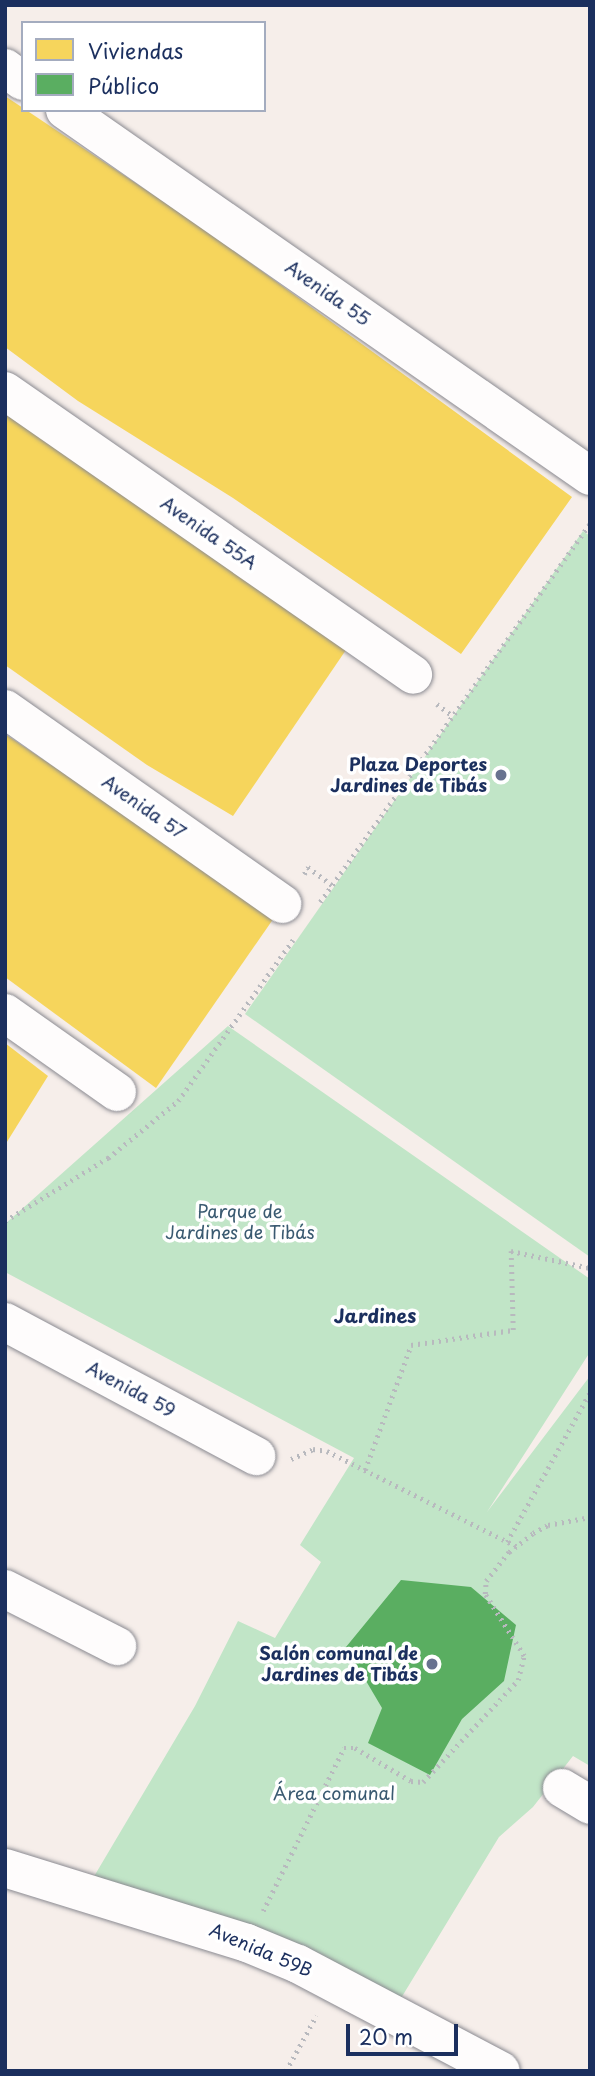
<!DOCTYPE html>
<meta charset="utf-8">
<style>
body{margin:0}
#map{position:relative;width:595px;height:2076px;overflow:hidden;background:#f6eeea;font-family:"Playpen Sans",sans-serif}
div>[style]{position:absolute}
.green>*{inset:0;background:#c1e5c7}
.homes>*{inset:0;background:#f6d55c}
.public>*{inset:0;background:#5aae61}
.path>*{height:4.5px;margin-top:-2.25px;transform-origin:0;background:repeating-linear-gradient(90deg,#b8b9be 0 2px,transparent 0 7px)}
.roads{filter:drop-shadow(0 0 2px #8a8a91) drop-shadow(0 0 2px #8a8a91)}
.minor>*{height:38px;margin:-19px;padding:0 19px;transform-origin:19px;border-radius:19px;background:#fefcfc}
.dots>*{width:19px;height:19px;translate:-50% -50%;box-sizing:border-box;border:4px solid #fff;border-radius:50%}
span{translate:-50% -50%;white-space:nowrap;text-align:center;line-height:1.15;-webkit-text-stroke:7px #fff;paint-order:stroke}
.street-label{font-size:18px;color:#1b2f5e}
.poi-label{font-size:18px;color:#1b2f5e;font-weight:700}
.right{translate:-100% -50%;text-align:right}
.park-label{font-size:18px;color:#3a5a71}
.neighbourhood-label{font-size:19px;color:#1b2f5e;font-weight:700}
.frame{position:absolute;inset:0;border:7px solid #1b2f5e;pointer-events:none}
.legend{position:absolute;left:21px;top:21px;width:245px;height:91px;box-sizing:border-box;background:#fff;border:2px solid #a4acbf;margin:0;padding:9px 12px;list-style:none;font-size:21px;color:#1b2f5e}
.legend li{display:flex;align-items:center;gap:14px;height:35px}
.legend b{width:35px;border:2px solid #a4acbf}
.scale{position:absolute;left:346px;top:2024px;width:112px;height:32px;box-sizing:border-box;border:4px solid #1b2f5e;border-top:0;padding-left:9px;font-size:21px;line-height:24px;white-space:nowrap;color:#1b2f5e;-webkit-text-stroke:5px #fff;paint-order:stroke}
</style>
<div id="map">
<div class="green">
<div style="clip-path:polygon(583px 531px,590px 536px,590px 1257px,245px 1014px)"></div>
<div style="clip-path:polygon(228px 1026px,590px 1279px,590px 1352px,487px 1512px,590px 1376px,590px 1766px,573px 1756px,533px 1807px,499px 1837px,392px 2013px,86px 1890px,195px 1706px,238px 1621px,275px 1638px,321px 1562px,300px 1545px,354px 1458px,5px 1272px,5px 1224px)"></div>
</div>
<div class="homes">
<div style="clip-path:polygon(5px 96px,197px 224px,572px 497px,461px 654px,233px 498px,78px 401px,5px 347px)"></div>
<div style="clip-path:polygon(5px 406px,350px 644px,233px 816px,147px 765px,5px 665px)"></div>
<div style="clip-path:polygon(5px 734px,276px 915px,156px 1088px,5px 977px)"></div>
<div style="clip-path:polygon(5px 1043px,48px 1076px,5px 1145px)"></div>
</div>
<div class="public">
<div style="clip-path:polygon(401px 1580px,471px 1587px,516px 1625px,504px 1681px,462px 1719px,430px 1775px,368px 1743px,382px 1708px,346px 1647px)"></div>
</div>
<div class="path">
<div style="left:437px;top:704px;width:20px;rotate:37deg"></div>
<div style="left:304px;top:874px;width:8px;rotate:-60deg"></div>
<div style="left:308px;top:867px;width:30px;rotate:37deg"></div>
<div style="left:320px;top:902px;width:465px;rotate:-54.5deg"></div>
<div style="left:5px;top:1221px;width:121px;rotate:-31.5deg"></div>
<div style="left:108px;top:1158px;width:90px;rotate:-39.2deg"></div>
<div style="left:178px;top:1101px;width:198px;rotate:-54.5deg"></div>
<div style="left:291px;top:1459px;width:24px;rotate:-24deg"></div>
<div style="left:313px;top:1449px;width:14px;rotate:8deg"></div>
<div style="left:327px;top:1451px;width:212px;rotate:26.7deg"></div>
<div style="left:365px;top:1470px;width:133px;rotate:-69.8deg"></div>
<div style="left:411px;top:1345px;width:103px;rotate:-8.4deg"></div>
<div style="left:513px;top:1330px;width:79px;rotate:-91.5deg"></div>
<div style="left:511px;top:1251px;width:81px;rotate:12.1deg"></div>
<div style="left:507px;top:1542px;width:171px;rotate:-61deg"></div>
<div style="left:263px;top:1911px;width:182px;rotate:-63.6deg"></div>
<div style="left:344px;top:1748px;width:11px"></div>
<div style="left:355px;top:1748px;width:65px;rotate:30.5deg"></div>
<div style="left:411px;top:1781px;width:12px;rotate:5deg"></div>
<div style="left:423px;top:1782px;width:139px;rotate:-47deg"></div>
<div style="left:518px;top:1680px;width:25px;rotate:-76deg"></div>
<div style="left:524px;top:1656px;width:73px;rotate:-122.2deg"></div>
<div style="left:485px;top:1594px;width:13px;rotate:-86deg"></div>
<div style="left:486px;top:1581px;width:37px;rotate:-52deg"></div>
<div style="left:509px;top:1552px;width:31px;rotate:-38deg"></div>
<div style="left:533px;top:1533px;width:17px;rotate:-28deg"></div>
<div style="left:548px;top:1525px;width:43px;rotate:-10.8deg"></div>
<div style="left:286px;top:2071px;width:63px;rotate:-61.4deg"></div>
</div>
<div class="roads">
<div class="minor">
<div style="left:5px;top:68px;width:22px;rotate:36deg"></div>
<div style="left:65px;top:110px;width:640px;rotate:34.88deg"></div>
<div style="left:5px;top:391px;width:497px;rotate:34.8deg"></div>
<div style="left:5px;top:709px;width:339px;rotate:35.1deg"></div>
<div style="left:5px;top:1013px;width:137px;rotate:35.2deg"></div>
<div style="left:5px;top:1322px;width:285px;rotate:28.1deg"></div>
<div style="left:5px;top:1589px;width:126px;rotate:27deg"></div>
<div style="left:562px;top:1788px;width:33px;rotate:31deg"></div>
<div style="left:5px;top:1868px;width:253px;rotate:17.2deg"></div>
<div style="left:247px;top:1943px;width:55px;rotate:22.4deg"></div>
<div style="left:298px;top:1964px;width:229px;rotate:27.8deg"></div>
</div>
</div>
<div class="dots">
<div style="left:501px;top:775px;background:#68728f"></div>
<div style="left:432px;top:1664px;background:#68728f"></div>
</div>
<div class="street-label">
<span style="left:328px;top:293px;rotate:35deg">Avenida 55</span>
<span style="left:209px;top:533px;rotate:35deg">Avenida 55A</span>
<span style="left:144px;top:807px;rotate:35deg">Avenida 57</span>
<span style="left:131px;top:1389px;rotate:28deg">Avenida 59</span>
<span style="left:261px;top:1950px;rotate:23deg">Avenida 59B</span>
</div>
<div class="poi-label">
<span class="right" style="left:487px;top:775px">Plaza Deportes<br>Jardines de Tibás</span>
<span class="right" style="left:418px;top:1664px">Salón comunal de<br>Jardines de Tibás</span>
</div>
<div class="park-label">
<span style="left:240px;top:1222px">Parque de<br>Jardines de Tibás</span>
<span style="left:334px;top:1793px">Área comunal</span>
</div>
<div class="neighbourhood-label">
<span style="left:375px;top:1316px">Jardines</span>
</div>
<div class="frame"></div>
<ul class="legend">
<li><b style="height:19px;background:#f6d55c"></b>Viviendas</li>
<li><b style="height:19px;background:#5aae61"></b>Público</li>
</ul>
<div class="scale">20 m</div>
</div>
